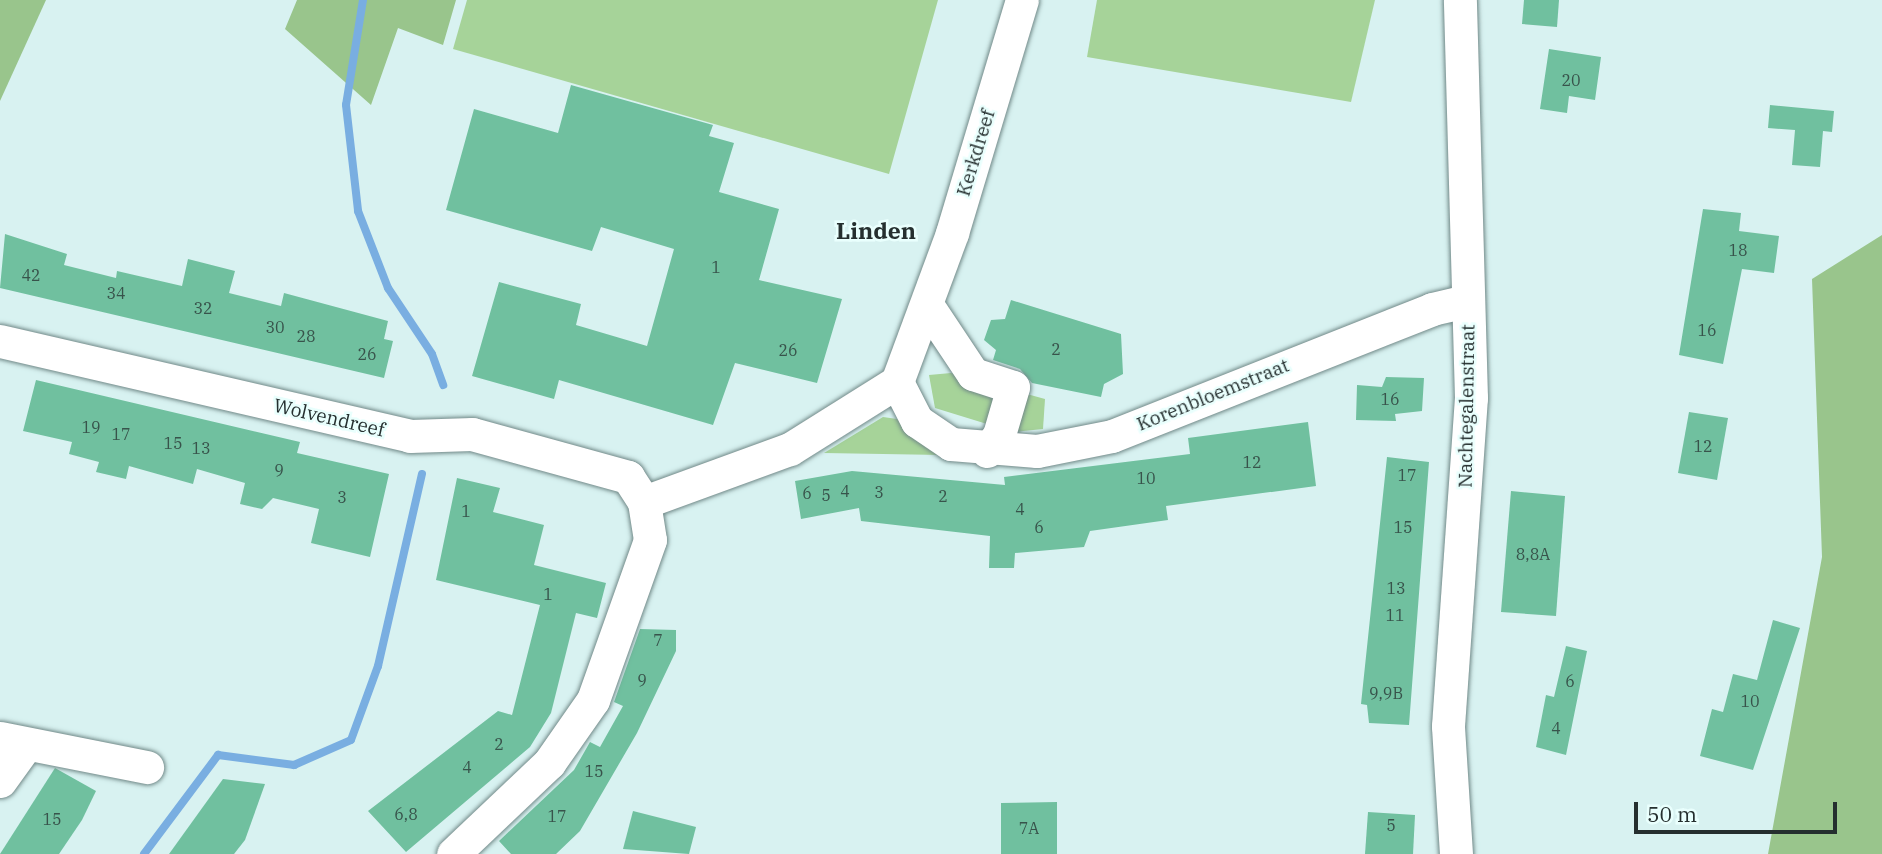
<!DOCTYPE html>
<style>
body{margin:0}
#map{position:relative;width:1882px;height:854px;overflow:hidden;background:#d8f2f1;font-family:"IBM Plex Serif",serif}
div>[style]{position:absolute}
.green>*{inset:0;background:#a6d399}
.forest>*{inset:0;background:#99c58c}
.stream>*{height:8px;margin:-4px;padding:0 4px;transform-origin:4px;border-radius:4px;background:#79aee1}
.building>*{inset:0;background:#70c09f}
.roads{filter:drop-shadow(0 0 2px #718988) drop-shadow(0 0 2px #718988)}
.minor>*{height:33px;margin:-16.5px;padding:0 16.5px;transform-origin:16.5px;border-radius:16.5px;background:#fff}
span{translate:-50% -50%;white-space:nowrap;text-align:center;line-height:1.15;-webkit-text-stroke:5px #e9fffd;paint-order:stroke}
.number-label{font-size:16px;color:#38534b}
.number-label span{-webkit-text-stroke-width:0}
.street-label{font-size:19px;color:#252f2f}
.quarter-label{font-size:23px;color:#252f2f;font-weight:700}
.scale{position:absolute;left:1634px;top:802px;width:203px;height:32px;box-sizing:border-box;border:4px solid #252f2f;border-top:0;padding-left:9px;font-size:21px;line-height:24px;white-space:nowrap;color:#252f2f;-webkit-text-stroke:5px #e9fffd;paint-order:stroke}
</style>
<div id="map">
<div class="green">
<div style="clip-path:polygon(467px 0,938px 0,889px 174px,453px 49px)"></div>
<div style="clip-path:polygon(1097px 0,1375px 0,1351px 102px,1087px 57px)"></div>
<div style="clip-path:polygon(951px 373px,1045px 399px,1043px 429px,1013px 432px,935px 408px,929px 375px)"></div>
<div style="clip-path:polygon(883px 417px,897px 419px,942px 455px,824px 453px)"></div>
</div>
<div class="forest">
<div style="clip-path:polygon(0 0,46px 0,0 101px)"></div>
<div style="clip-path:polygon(297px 0,456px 0,443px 45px,398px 28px,371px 105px,285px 29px)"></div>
<div style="clip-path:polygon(1882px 235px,1882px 854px,1768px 854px,1822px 557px,1812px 279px)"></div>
</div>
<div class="stream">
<div style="left:363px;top:0;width:106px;rotate:99.2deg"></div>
<div style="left:346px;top:105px;width:107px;rotate:83.5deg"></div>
<div style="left:358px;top:211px;width:83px;rotate:68.7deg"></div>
<div style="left:388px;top:288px;width:79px;rotate:56.3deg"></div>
<div style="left:432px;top:354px;width:33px;rotate:70deg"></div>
<div style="left:144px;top:854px;width:124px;rotate:-53.2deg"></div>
<div style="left:218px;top:755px;width:77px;rotate:7.5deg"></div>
<div style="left:294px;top:765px;width:62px;rotate:-23.7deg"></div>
<div style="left:351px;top:740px;width:79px;rotate:-70deg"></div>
<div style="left:378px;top:666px;width:197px;rotate:-77.1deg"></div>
</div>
<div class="building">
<div style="clip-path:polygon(1524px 0,1559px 0,1557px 27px,1522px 24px)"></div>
<div style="clip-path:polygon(1549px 49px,1601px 57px,1595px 100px,1569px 96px,1567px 113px,1540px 109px)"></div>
<div style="clip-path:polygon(571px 85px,713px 125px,709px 136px,734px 143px,719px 192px,779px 209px,759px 280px,842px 299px,817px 383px,735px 363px,713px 425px,559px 380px,554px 399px,472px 376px,499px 282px,581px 304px,576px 325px,647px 346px,674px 249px,601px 227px,592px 251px,446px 210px,474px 109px,558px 133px)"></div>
<div style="clip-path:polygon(1770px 105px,1834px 111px,1832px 132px,1823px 131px,1820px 167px,1792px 165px,1795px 130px,1768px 128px)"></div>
<div style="clip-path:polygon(1703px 209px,1741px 213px,1739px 231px,1779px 236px,1774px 273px,1742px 269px,1723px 364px,1679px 355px)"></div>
<div style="clip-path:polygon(5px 234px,67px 254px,64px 265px,116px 278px,117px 271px,182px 286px,188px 259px,235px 271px,229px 293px,281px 306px,284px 293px,388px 321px,384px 339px,393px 341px,384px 378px,0 288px)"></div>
<div style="clip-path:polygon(1011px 300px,1121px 334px,1123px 374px,1104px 384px,1101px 397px,1032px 383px,1020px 369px,993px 360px,996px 350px,984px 340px,991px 320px,1005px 319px)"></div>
<div style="clip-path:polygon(1386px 377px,1424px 378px,1422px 411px,1395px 414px,1396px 421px,1356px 420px,1357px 385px,1382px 387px)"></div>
<div style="clip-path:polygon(36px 380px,300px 442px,297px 453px,389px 474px,370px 557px,311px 543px,319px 509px,273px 498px,262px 509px,240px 504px,245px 483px,197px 469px,193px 484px,129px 466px,126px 479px,96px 472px,99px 462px,69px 454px,72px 442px,23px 431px)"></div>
<div style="clip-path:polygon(1689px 412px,1728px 418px,1717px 480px,1678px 473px)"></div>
<div style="clip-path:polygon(1308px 422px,1316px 486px,1166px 506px,1168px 520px,1090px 531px,1084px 547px,1015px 553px,1014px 568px,989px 568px,990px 536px,861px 521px,859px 508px,801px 519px,795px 481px,852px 471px,1005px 485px,1004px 477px,1190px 454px,1188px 438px)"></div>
<div style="clip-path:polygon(1387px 457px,1429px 462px,1409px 725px,1369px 723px,1367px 705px,1361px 704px)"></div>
<div style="clip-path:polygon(457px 478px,500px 488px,493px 512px,544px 525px,534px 565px,606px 583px,597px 618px,576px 613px,551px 713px,530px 747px,406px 852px,368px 811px,498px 711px,512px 715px,540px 605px,436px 580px)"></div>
<div style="clip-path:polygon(1511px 491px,1565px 496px,1556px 616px,1501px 612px)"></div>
<div style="clip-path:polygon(1773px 620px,1800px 628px,1753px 770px,1700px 756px,1712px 709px,1723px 712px,1733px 674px,1757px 680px)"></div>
<div style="clip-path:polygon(640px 629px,676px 630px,676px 651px,637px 733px,580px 831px,556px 854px,511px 854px,499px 841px,574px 770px,590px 742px,600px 747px,623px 706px,614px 702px)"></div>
<div style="clip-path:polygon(1566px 646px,1587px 651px,1566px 755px,1536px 747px,1546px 695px,1554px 697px)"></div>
<div style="clip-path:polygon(55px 768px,96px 791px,82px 820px,59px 854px,0 854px)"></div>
<div style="clip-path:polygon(223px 779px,265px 784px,245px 840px,234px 854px,169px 854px)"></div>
<div style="clip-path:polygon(1057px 802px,1057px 854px,1001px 854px,1001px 803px)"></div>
<div style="clip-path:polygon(633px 811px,696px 827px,689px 854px,623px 849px)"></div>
<div style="clip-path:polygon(1368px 812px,1415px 815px,1413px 854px,1365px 854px)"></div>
</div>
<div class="roads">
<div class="minor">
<div style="left:927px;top:305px;width:83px;rotate:56.3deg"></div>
<div style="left:973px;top:374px;width:42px;rotate:18deg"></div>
<div style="left:1013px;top:387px;width:50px;rotate:106.3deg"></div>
<div style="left:999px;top:435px;width:20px;rotate:127deg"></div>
<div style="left:0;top:341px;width:421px;rotate:13deg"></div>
<div style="left:410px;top:436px;width:62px;rotate:-1.8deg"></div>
<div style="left:472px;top:434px;width:162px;rotate:15.4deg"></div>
<div style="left:628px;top:477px;width:30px;rotate:57deg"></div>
<div style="left:644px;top:502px;width:38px;rotate:81deg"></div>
<div style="left:650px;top:540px;width:170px;rotate:109.6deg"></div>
<div style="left:593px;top:700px;width:77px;rotate:124.9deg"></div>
<div style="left:549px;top:763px;width:132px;rotate:136.5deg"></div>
<div style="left:897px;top:382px;width:44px;rotate:62.9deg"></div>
<div style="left:917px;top:421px;width:41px;rotate:34.1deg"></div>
<div style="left:951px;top:444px;width:86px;rotate:4.7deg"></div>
<div style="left:1037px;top:451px;width:76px;rotate:-11.3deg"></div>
<div style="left:1112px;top:436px;width:344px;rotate:-21.6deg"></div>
<div style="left:1432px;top:309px;width:37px;rotate:-13deg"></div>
<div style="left:644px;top:502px;width:155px;rotate:-20deg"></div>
<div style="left:790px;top:449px;width:126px;rotate:-32.1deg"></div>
<div style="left:897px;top:382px;width:159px;rotate:-69.7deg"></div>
<div style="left:952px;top:233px;width:243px;rotate:-73.3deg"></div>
<div style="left:0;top:738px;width:150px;rotate:11.2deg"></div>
<div style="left:0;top:781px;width:44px;rotate:-54.2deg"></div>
<div style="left:1456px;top:854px;width:128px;rotate:-93.6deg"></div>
<div style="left:1448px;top:726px;width:329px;rotate:-86deg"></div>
<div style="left:1471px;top:398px;width:398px;rotate:-91.6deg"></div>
</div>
</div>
<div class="number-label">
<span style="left:1571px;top:80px">20</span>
<span style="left:1738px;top:250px">18</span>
<span style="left:716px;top:267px">1</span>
<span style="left:31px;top:275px">42</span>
<span style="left:116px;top:293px">34</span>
<span style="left:203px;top:308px">32</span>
<span style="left:275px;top:327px">30</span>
<span style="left:1707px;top:330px">16</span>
<span style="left:306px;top:336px">28</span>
<span style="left:1056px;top:349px">2</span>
<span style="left:788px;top:350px">26</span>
<span style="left:367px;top:354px">26</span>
<span style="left:1390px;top:399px">16</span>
<span style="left:91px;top:427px">19</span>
<span style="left:121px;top:434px">17</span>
<span style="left:173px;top:443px">15</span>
<span style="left:1703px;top:446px">12</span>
<span style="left:201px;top:448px">13</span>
<span style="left:1252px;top:462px">12</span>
<span style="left:279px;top:470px">9</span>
<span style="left:1407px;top:475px">17</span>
<span style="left:1146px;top:478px">10</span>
<span style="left:845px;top:491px">4</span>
<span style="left:879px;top:492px">3</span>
<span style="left:807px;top:493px">6</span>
<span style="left:826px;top:495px">5</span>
<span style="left:943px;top:496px">2</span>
<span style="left:342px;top:497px">3</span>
<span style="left:1020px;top:509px">4</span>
<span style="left:466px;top:511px">1</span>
<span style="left:1039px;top:527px">6</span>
<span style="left:1403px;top:527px">15</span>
<span style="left:1533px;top:554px">8,8A</span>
<span style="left:1396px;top:588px">13</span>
<span style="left:548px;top:594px">1</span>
<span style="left:1395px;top:615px">11</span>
<span style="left:658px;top:640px">7</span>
<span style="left:642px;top:680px">9</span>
<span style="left:1570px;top:681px">6</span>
<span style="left:1386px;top:693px">9,9B</span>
<span style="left:1750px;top:701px">10</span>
<span style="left:1556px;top:728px">4</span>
<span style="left:499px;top:744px">2</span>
<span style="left:467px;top:767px">4</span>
<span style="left:594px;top:771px">15</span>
<span style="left:406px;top:814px">6,8</span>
<span style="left:557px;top:816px">17</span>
<span style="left:52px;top:819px">15</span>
<span style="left:1391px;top:825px">5</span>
<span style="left:1029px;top:828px">7A</span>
</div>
<div class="street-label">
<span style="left:976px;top:153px;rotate:-73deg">Kerkdreef</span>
<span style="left:1213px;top:395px;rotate:-22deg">Korenbloemstraat</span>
<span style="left:1467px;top:406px;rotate:-89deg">Nachtegalenstraat</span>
<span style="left:329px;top:418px;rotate:13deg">Wolvendreef</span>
</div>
<div class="quarter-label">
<span style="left:876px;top:230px">Linden</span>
</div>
<div class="scale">50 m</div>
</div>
